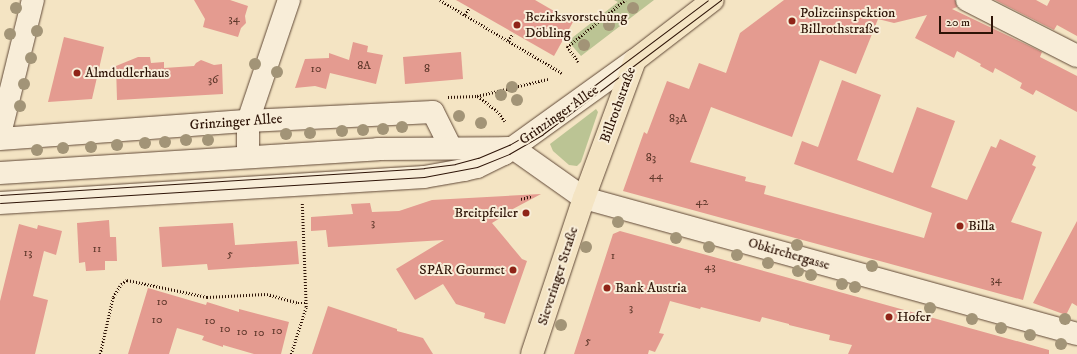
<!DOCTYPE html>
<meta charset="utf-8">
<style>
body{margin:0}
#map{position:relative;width:1077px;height:354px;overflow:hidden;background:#f4e4c3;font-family:"IM FELL DW Pica",serif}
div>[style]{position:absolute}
.green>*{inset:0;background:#bbc494}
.building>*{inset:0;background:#e49b90}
.path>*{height:2.5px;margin-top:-1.25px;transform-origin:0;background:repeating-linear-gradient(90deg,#2e1407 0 1px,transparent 0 3px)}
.roads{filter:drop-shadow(0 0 1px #604836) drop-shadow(0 0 1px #604836)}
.minor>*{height:22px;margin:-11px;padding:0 11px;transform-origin:11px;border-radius:11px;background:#f8edd8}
.major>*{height:22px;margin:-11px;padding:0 11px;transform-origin:11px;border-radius:11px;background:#f4e4c3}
.tram>*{height:1px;margin:-0.5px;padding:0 0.5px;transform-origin:0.5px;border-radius:0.5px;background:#2e1407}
.trees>*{width:12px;height:12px;margin:-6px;border-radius:50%;background:#a29477}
.dots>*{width:11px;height:11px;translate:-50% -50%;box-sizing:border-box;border:2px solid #f8edd8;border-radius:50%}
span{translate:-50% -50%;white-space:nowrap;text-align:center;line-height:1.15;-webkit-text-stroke:4px #f8edd8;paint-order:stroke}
.number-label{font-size:12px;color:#5c3629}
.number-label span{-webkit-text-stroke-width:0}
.poi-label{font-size:14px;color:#2e1407}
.left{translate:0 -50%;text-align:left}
.right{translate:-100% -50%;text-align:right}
.street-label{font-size:14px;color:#2e1407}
.scale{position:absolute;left:939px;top:16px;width:54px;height:18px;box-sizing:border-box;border:2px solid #2e1407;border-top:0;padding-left:5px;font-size:12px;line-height:14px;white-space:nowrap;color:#2e1407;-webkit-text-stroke:3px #f8edd8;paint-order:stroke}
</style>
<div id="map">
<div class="green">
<div style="clip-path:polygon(614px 0,654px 0,581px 56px,568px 41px,618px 2px)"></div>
<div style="clip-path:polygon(596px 109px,598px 112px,581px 162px,577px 166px,569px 165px,553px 151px,550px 144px)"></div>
</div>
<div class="building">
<div style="clip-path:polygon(194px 0,230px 0,248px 6px,245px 16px,246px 23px,241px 28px,238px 37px,203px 27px,205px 19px)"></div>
<div style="clip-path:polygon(456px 0,535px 0,573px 22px,554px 56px)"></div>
<div style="clip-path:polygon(784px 0,955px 0,957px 7px,952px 9px,1042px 52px,1040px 57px,1077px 76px,1077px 112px,1036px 90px,1033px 95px,1020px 88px,1022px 83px,995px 68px,993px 73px,980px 66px,981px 64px,957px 51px,954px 58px,915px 38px,927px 15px,894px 23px,878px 19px,856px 74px,820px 60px,792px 137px,711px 107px,690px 162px,746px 177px,745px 181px,766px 186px,764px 194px,924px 238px,932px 213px,794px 164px,802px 141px,818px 147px,842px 80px,881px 95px,857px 160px,893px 173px,917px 107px,955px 121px,931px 187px,967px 200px,991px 146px,996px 148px,1000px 139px,1036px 156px,1032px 165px,1036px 167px,1011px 222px,1042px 232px,1023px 300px,623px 191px,644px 132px,647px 134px,667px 81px,689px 89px,699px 63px,726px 73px,740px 33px)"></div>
<div style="clip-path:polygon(995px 0,1036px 0,1047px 6px,1050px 0,1077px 0,1077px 36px,1057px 25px,1054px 30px)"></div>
<div style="clip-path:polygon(64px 37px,104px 47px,92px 99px,48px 102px)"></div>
<div style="clip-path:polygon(353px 42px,368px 46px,367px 52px,383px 55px,376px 84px,330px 73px,326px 89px,315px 86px,295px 88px,305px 59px,329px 58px,329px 53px,349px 60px)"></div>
<div style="clip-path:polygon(461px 52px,463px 79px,405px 84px,403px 57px)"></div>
<div style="clip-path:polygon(138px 57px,150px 57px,151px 63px,164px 62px,164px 68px,194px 66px,196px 63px,201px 60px,214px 65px,222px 64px,223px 94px,117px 100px,116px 66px)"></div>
<div style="clip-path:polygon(541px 194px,511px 210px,510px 212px,492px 223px,522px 259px,527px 261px,505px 324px,484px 318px,485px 313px,456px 304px,443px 284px,415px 300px,396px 269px,444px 240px,328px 247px,326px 230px,311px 231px,311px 217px,353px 214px,351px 204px,370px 203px,372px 212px,399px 211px,432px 200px)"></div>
<div style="clip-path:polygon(109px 220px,110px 237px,116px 237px,117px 261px,105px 261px,105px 270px,86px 271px,85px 262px,79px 263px,77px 223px)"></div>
<div style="clip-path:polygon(1077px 221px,1077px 306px,1072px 303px,1066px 315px,1033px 303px)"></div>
<div style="clip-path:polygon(233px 223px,235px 245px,297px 241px,299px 264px,208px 270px,207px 264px,162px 267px,159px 227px)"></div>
<div style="clip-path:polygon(19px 224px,37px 229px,38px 225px,62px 231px,56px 255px,44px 251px,33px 296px,48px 300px,35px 354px,0 354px,0 301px)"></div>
<div style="clip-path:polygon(620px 231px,1049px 350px,1049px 354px,848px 354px,852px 345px,829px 340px,830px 335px,789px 325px,789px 324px,762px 317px,760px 322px,701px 307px,700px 309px,670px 301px,659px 333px,664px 334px,655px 352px,649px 350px,648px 354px,574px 354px,613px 234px)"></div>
<div style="clip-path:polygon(148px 288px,206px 305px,207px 302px,239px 312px,239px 309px,289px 322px,281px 354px,254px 354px,223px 345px,223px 347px,202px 340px,204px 336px,177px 328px,169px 354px,128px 354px)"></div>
<div style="clip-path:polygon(328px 306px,397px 329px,397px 331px,423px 338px,433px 354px,312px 354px)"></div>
</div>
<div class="path">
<div style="left:440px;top:0;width:142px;rotate:30.9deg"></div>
<div style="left:465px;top:15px;width:8px;rotate:-60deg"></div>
<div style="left:508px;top:41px;width:9px;rotate:-58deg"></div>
<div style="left:578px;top:62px;width:19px;rotate:-126deg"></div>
<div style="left:567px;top:47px;width:75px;rotate:-39deg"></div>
<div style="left:478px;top:96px;width:24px;rotate:38deg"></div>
<div style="left:497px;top:111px;width:13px;rotate:51deg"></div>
<div style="left:448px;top:97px;width:29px;rotate:-2deg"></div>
<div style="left:477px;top:96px;width:73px;rotate:-13.5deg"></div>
<div style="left:521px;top:199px;width:11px;rotate:-15deg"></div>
<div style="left:100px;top:354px;width:58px;rotate:-77.2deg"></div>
<div style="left:113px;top:297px;width:15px;rotate:-58deg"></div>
<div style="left:121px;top:284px;width:7px;rotate:-34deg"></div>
<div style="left:127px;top:280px;width:82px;rotate:12deg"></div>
<div style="left:207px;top:297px;width:60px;rotate:-2.9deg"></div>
<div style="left:267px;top:294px;width:32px;rotate:16deg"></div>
<div style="left:298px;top:303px;width:8px"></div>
<div style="left:291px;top:354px;width:49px;rotate:-72.3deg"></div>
<div style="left:306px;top:307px;width:104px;rotate:-92.2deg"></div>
</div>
<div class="roads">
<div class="minor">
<div style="left:967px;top:0;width:123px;rotate:27deg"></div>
<div style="left:0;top:134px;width:138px;rotate:-76.2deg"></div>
<div style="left:0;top:139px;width:249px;rotate:-4.2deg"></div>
<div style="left:248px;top:121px;width:185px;rotate:-2.8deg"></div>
<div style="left:433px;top:112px;width:40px;rotate:63.4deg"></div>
<div style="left:513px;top:148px;width:87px;rotate:35.2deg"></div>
<div style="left:584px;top:198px;width:511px;rotate:15.42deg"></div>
<div style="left:248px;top:157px;width:36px;rotate:-90deg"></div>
<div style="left:248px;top:121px;width:128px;rotate:-71.3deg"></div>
<div style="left:0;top:173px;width:379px;rotate:-3.6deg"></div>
<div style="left:378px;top:149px;width:131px;rotate:-0.4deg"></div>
<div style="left:0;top:203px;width:425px;rotate:-3.5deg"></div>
<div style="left:424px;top:177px;width:41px;rotate:-9.9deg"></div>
<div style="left:464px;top:170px;width:13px;rotate:-13deg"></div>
<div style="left:477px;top:167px;width:30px;rotate:-26deg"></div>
<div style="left:504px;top:154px;width:161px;rotate:-35.7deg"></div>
</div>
<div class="major">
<div style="left:532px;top:354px;width:164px;rotate:-71.6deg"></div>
<div style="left:584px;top:198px;width:147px;rotate:-69.7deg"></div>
<div style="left:635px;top:60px;width:98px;rotate:-37.6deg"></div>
</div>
</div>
<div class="tram">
<div style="left:0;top:195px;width:425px;rotate:-3.6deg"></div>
<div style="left:424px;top:168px;width:31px;rotate:-7deg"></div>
<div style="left:455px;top:164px;width:24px;rotate:-15deg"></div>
<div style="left:478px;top:158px;width:34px;rotate:-23deg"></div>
<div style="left:509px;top:145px;width:30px;rotate:-30deg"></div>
<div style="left:535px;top:130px;width:216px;rotate:-36.9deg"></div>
<div style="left:0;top:203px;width:425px;rotate:-3.5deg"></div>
<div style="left:424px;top:177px;width:54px;rotate:-10.7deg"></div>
<div style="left:477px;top:167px;width:35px;rotate:-22deg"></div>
<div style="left:509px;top:154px;width:39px;rotate:-30deg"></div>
<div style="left:543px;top:134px;width:223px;rotate:-37deg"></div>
</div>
<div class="trees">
<div style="left:16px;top:8px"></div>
<div style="left:633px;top:8px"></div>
<div style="left:609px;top:25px"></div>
<div style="left:37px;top:31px"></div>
<div style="left:10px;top:34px"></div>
<div style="left:584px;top:45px"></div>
<div style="left:31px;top:58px"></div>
<div style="left:255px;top:64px"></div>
<div style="left:277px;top:72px"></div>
<div style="left:24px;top:84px"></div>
<div style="left:512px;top:87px"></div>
<div style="left:501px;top:95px"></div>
<div style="left:517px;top:100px"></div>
<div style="left:20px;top:106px"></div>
<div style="left:459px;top:116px"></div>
<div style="left:481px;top:123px"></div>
<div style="left:402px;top:127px"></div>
<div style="left:383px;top:129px"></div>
<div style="left:363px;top:130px"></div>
<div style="left:342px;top:131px"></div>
<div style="left:310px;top:133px"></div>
<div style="left:286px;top:134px"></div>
<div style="left:186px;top:140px"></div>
<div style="left:208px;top:140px"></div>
<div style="left:165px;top:142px"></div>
<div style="left:145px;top:143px"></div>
<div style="left:117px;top:145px"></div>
<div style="left:91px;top:147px"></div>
<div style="left:63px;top:148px"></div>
<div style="left:37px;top:150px"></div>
<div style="left:618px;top:222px"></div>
<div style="left:676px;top:238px"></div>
<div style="left:797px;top:245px"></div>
<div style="left:586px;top:247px"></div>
<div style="left:709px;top:247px"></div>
<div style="left:737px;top:255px"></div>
<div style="left:768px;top:263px"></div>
<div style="left:872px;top:266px"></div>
<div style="left:798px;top:271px"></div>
<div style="left:811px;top:275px"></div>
<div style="left:842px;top:284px"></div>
<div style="left:855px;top:287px"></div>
<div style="left:930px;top:308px"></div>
<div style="left:972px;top:319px"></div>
<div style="left:1065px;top:319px"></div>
<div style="left:561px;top:325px"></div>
<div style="left:1001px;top:328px"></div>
<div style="left:1030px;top:335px"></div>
<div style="left:1061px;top:344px"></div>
</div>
<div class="dots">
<div style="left:792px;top:21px;background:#8f2418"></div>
<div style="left:517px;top:25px;background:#8f2418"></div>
<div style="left:77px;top:73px;background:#8f2418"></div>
<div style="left:526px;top:213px;background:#8f2418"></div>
<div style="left:960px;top:226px;background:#8f2418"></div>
<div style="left:513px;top:270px;background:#8f2418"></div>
<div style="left:607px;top:288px;background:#8f2418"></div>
<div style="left:889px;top:317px;background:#8f2418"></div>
</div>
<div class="number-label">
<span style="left:234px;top:19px">34</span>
<span style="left:364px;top:66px">8A</span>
<span style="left:316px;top:69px">10</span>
<span style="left:427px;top:69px">8</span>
<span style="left:213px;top:80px">36</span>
<span style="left:678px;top:119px">83A</span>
<span style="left:651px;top:158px">83</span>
<span style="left:656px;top:176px">44</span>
<span style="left:702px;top:202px">42</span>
<span style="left:373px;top:223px">3</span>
<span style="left:97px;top:249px">11</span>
<span style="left:28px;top:253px">13</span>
<span style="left:230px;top:254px">5</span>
<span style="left:613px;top:256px">1</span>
<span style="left:710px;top:267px">43</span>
<span style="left:996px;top:280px">34</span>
<span style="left:162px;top:302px">10</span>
<span style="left:631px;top:308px">3</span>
<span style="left:157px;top:320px">10</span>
<span style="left:210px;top:321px">10</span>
<span style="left:225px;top:329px">10</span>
<span style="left:277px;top:331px">10</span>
<span style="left:242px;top:332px">10</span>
<span style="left:259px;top:333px">10</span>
<span style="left:588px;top:341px">5</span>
</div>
<div class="poi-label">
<span class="left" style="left:800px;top:21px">Polizeiinspektion<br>Billrothstraße</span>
<span class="left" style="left:525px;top:25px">Bezirksvorstehung<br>Döbling</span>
<span class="left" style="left:85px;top:73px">Almdudlerhaus</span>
<span class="right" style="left:518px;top:213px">Breitpfeiler</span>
<span class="left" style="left:968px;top:226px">Billa</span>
<span class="right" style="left:505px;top:270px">SPAR Gourmet</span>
<span class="left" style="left:615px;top:288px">Bank Austria</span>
<span class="left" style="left:897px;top:317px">Hofer</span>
</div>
<div class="street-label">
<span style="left:618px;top:105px;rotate:-70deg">Billrothstraße</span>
<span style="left:559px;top:115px;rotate:-35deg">Grinzinger Allee</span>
<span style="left:236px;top:122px;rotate:-4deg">Grinzinger Allee</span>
<span style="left:789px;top:254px;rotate:16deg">Obkirchergasse</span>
<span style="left:558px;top:276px;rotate:-72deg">Sieveringer Straße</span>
</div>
<div class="scale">20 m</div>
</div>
